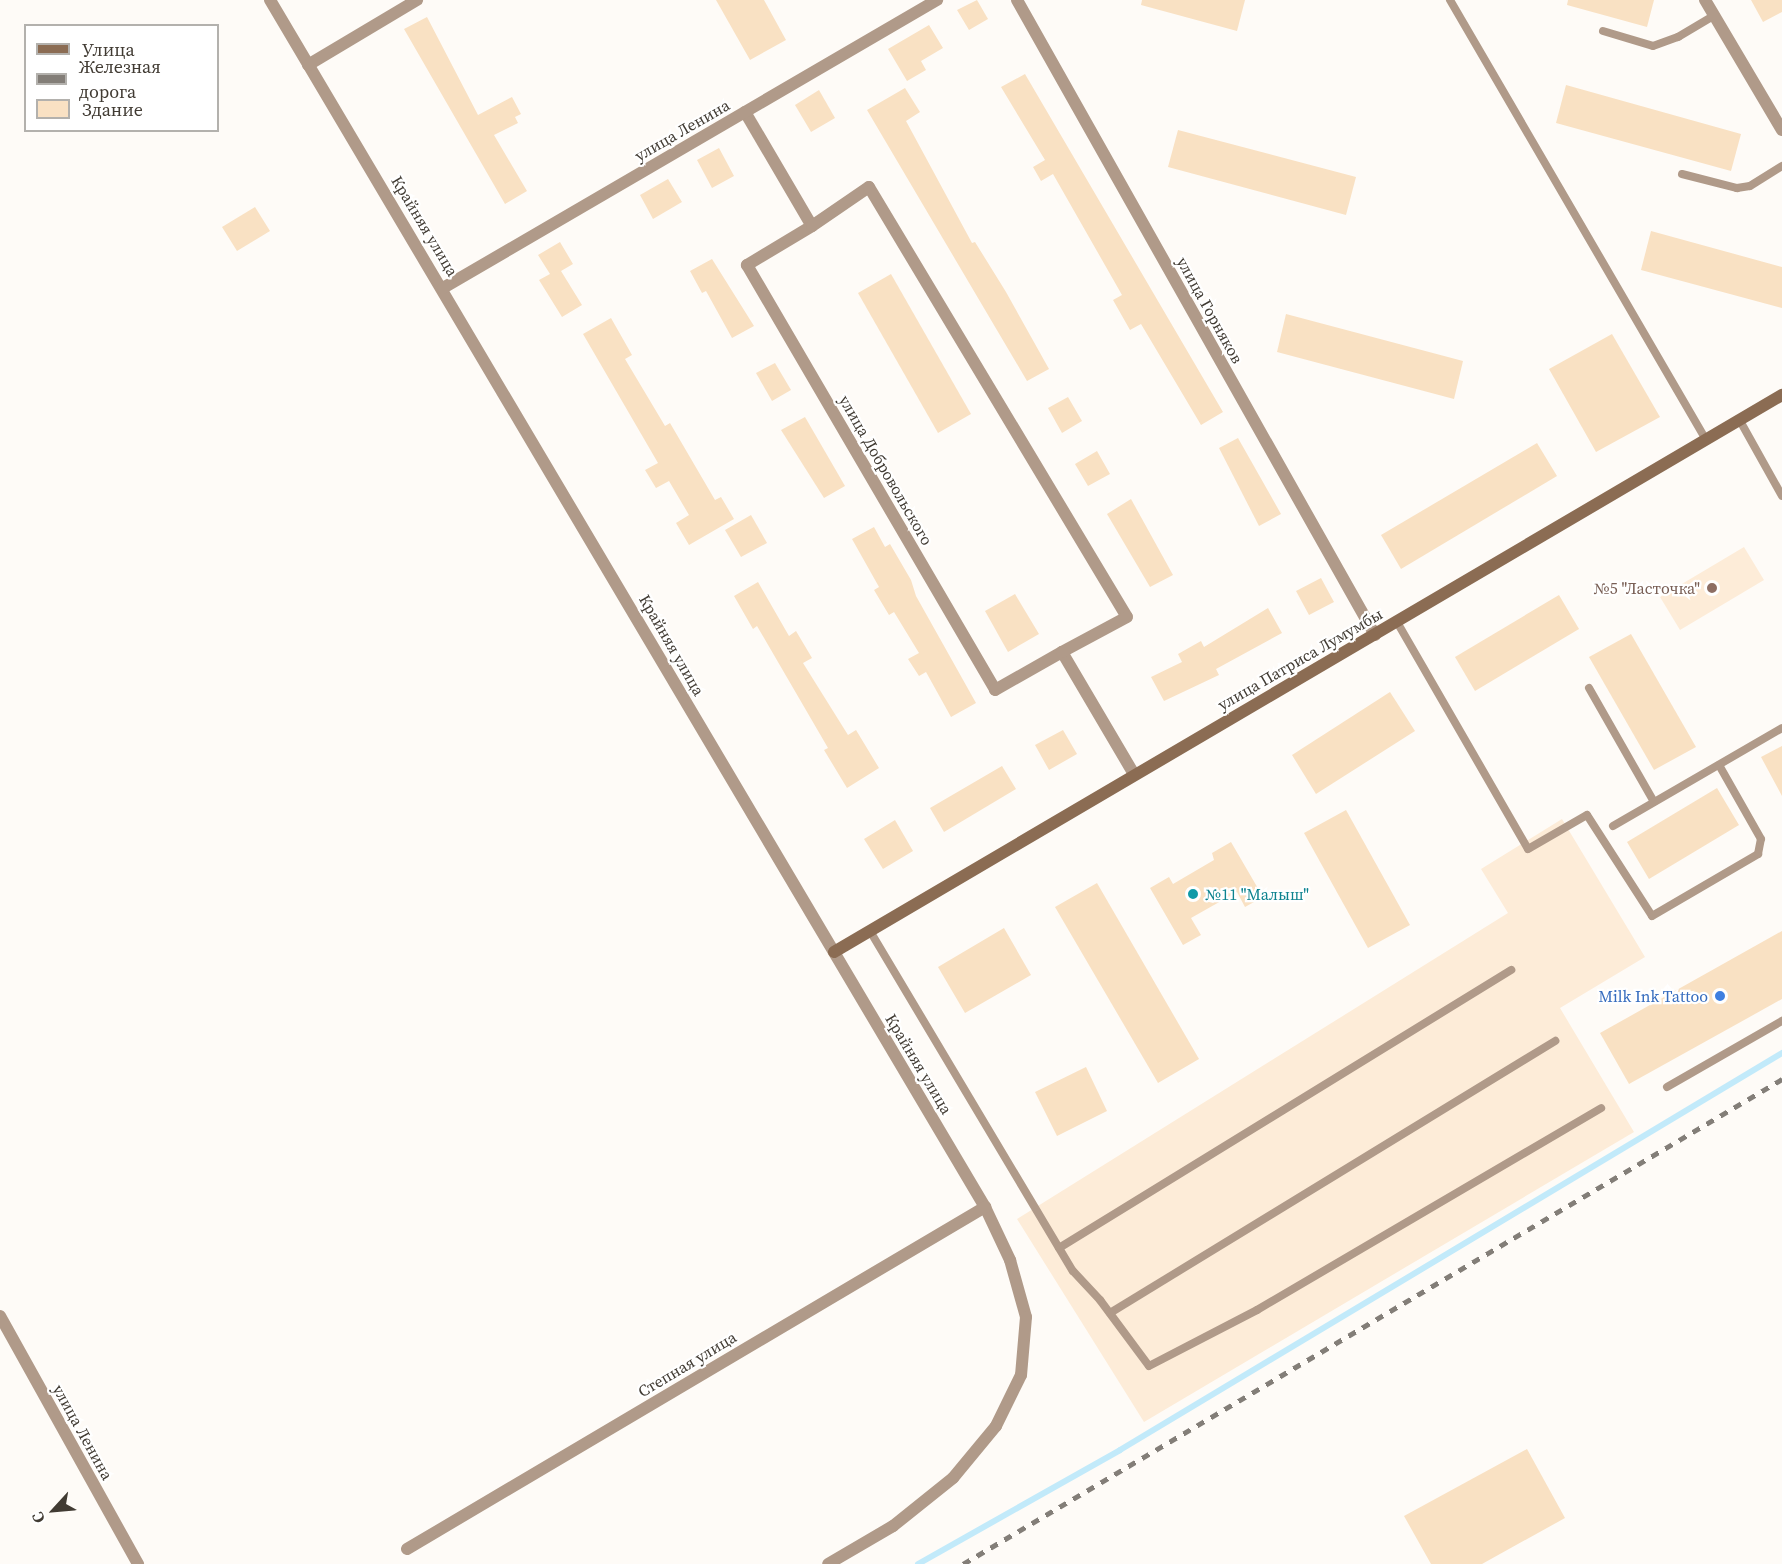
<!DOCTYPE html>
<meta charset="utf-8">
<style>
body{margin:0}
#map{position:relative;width:1782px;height:1564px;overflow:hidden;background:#fefbf7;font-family:"Source Serif 4",serif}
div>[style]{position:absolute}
.built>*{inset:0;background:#fdecd8}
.stream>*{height:6px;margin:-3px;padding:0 3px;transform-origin:3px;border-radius:3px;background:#c2eafa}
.building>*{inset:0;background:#f9e1c3}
.lane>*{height:8px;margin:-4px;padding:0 4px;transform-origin:4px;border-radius:4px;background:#b09a89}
.street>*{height:12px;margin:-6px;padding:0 6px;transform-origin:6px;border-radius:6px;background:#b09a89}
.secondary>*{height:12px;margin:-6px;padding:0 6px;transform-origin:6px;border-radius:6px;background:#8b6c53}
.rail>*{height:4.5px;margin-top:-2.25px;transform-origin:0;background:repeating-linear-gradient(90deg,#837e78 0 8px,transparent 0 16px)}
.dots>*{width:16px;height:16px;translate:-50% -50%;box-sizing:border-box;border:3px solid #fff;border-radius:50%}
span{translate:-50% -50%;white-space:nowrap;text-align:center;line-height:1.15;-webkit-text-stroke:4.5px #fff;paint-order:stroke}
.street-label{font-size:16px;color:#413b33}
.education-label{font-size:16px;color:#785e54}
.right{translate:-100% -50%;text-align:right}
.culture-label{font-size:16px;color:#0d838f}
.left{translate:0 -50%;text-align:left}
.shop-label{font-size:16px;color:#366cbe}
.legend{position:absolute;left:24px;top:24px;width:195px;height:108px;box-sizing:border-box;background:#fff;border:2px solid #b3b1ad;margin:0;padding:8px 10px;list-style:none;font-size:18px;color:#413b33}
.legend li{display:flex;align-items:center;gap:12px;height:30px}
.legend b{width:30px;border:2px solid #b3b1ad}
.north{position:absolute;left:24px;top:1480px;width:60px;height:60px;-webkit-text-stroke:4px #fff;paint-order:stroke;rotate:244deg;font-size:16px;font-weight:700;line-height:24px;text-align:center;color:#413b33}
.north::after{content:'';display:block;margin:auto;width:21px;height:27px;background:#413b33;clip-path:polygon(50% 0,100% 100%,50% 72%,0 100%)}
</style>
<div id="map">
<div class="built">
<div style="clip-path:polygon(1744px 547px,1764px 580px,1680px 630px,1660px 597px)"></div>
<div style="clip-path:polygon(1562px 819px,1645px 957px,1560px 1008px,1634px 1132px,1144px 1422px,1017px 1219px,1508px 913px,1481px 869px)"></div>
</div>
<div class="stream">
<div style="left:918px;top:1564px;width:232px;rotate:-29.4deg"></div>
<div style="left:1120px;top:1450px;width:772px;rotate:-30.95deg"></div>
</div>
<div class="building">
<div style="clip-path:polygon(716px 0,764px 0,786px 40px,750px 60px)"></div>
<div style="clip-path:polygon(977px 0,988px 19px,969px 30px,957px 10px)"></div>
<div style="clip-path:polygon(1142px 0,1245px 0,1237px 31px,1141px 5px)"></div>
<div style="clip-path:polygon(1568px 0,1654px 0,1647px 27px,1567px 5px)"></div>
<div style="clip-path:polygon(1751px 0,1782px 0,1782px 12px,1763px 22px)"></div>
<div style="clip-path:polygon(427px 17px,478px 115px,512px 97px,521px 114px,515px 117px,518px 123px,494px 135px,527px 191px,505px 204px,404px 29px)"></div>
<div style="clip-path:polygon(929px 25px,943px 48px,921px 61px,926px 70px,907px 81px,888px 49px)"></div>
<div style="clip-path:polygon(1025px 74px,1223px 412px,1201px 425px,1141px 324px,1130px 330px,1113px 300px,1122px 295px,1053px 174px,1041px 181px,1033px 167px,1045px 160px,1001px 87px)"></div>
<div style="clip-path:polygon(1566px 85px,1741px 134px,1731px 171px,1556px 123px)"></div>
<div style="clip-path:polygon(905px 88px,920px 112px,906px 121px,972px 243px,975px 242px,1006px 292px,1049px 369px,1027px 381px,867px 110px)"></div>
<div style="clip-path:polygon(819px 90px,835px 118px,811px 132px,795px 105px)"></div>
<div style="clip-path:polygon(1178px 130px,1356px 177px,1346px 215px,1168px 167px)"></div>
<div style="clip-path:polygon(719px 148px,734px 176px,712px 188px,697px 160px)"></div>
<div style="clip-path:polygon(668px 179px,682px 202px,653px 219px,640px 195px)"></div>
<div style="clip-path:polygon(255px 207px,270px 231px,237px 251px,222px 227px)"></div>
<div style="clip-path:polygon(1651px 231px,1782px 267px,1782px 308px,1641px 270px)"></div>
<div style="clip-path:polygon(560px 242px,573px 264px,561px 271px,582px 305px,562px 317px,539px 280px,550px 274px,538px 255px)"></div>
<div style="clip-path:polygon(712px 259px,754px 326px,732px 338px,706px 291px,702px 293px,690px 271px)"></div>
<div style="clip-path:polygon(891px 274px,971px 414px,938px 433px,858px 293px)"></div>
<div style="clip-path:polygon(1286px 314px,1463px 361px,1454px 399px,1277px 352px)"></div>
<div style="clip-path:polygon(611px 318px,632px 355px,625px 359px,665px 426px,670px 423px,715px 500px,721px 497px,734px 519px,689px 545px,676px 523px,689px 515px,669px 481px,656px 488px,645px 470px,658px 463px,583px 334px)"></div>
<div style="clip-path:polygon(1612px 334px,1660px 417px,1596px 452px,1549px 369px)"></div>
<div style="clip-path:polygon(775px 363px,791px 390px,772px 401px,756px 373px)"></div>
<div style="clip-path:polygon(1068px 397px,1082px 421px,1062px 433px,1048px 408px)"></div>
<div style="clip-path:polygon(805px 417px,845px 486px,824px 498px,781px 430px)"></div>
<div style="clip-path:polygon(1238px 438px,1281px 514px,1259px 526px,1219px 448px)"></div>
<div style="clip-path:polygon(1537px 443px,1557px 476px,1401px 569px,1381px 535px)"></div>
<div style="clip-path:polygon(1097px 451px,1110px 474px,1088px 486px,1075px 464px)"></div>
<div style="clip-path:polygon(1131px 499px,1173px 575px,1150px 587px,1107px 514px)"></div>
<div style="clip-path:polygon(751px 515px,767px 543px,741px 557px,725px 530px)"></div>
<div style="clip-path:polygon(874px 527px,885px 547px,890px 544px,911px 580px,916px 596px,976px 703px,951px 717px,926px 672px,919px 676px,908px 659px,919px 653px,894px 612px,889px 615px,874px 590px,879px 587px,852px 539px)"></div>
<div style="clip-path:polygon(1321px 578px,1334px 602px,1309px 615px,1296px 591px)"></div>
<div style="clip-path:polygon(758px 582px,789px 636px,796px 631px,812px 658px,803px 663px,848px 735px,856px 730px,879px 768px,847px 788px,824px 750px,828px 748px,757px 626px,753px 629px,734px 596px)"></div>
<div style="clip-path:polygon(1015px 594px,1039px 634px,1008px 652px,985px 611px)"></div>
<div style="clip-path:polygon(1559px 595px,1579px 629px,1475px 691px,1455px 657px)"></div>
<div style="clip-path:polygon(1268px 608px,1282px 633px,1216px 669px,1219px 675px,1164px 701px,1151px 677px,1182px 662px,1178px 654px,1201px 641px,1204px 647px)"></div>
<div style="clip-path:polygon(1631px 634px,1696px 747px,1654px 770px,1589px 657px)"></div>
<div style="clip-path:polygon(1390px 692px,1415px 731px,1316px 794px,1292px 755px)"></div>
<div style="clip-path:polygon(1063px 730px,1077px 754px,1049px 770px,1035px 745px)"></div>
<div style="clip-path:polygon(1782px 746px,1782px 796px,1761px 757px)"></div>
<div style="clip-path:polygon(1002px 766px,1016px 789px,944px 832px,930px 808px)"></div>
<div style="clip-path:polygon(1717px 788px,1739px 825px,1649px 879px,1627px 842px)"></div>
<div style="clip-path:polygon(1346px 810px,1410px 925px,1368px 948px,1304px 833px)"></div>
<div style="clip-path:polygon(895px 820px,913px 851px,883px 869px,864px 839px)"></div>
<div style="clip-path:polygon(1231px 842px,1263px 897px,1245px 907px,1237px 892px,1191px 918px,1201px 935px,1183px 945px,1150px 888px,1169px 877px,1173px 884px,1214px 860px,1212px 853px)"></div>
<div style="clip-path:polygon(1097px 883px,1199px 1059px,1158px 1083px,1055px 907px)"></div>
<div style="clip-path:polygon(1004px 928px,1031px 975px,965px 1013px,938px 967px)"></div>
<div style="clip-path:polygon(1782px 931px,1782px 999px,1629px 1084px,1600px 1033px)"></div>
<div style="clip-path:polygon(1086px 1067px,1107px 1111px,1057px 1136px,1035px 1092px)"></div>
<div style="clip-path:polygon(1527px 1449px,1565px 1518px,1482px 1564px,1431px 1564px,1404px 1516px)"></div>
</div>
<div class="lane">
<div style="left:1450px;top:0;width:507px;rotate:59.79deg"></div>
<div style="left:1603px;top:31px;width:52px;rotate:16.7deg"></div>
<div style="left:1653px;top:46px;width:27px;rotate:-20deg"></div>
<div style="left:1678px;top:37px;width:43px;rotate:-30.7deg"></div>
<div style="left:1682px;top:174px;width:57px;rotate:14.3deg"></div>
<div style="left:1737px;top:188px;width:13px;rotate:-9deg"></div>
<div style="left:1750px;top:186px;width:38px;rotate:-32deg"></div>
<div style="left:1739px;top:419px;width:88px;rotate:60.8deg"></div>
<div style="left:1397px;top:622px;width:262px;rotate:60deg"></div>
<div style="left:1528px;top:849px;width:68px;rotate:-30deg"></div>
<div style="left:1587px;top:815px;width:120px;rotate:57.2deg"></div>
<div style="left:1652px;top:916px;width:123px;rotate:-30.3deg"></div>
<div style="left:1758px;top:854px;width:15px;rotate:-79deg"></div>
<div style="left:1761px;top:839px;width:85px;rotate:-119.6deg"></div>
<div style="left:1589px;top:688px;width:131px;rotate:60.3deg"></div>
<div style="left:1613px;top:826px;width:195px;rotate:-30.1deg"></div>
<div style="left:870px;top:931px;width:396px;rotate:59.2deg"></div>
<div style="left:1073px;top:1271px;width:40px;rotate:47deg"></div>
<div style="left:1100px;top:1300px;width:82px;rotate:53.4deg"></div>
<div style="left:1149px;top:1366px;width:122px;rotate:-27.4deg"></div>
<div style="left:1257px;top:1310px;width:399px;rotate:-30.4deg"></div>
<div style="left:1667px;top:1087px;width:133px;rotate:-29.9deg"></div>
<div style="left:1059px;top:1248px;width:531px;rotate:-31.59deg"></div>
<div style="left:1110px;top:1313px;width:522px;rotate:-31.43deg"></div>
</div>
<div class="street">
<div style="left:270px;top:0;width:1403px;rotate:59.36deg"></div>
<div style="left:985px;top:1207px;width:59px;rotate:64.7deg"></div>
<div style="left:1010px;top:1260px;width:59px;rotate:74.3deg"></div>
<div style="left:1026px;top:1317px;width:58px;rotate:94.9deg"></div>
<div style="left:1021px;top:1375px;width:57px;rotate:116.1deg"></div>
<div style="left:996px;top:1426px;width:67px;rotate:129.6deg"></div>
<div style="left:953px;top:1478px;width:77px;rotate:141.3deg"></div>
<div style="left:893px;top:1526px;width:75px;rotate:149.7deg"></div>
<div style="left:1017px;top:0;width:729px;rotate:60.59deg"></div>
<div style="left:1705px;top:0;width:151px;rotate:59.4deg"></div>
<div style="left:308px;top:65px;width:127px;rotate:-30.8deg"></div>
<div style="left:745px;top:112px;width:132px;rotate:59.6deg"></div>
<div style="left:812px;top:226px;width:76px;rotate:149deg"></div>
<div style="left:747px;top:265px;width:492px;rotate:59.7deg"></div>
<div style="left:995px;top:690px;width:77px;rotate:-29.6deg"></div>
<div style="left:1062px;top:652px;width:142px;rotate:59.5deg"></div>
<div style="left:812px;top:226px;width:69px;rotate:-34.4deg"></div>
<div style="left:869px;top:187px;width:501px;rotate:59.04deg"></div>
<div style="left:1127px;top:617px;width:74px;rotate:151.7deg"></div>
<div style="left:443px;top:288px;width:572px;rotate:-30.24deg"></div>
<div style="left:0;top:1316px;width:284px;rotate:60.9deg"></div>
<div style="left:407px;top:1549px;width:672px;rotate:-30.61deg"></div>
</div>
<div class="secondary">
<div style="left:834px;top:952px;width:1100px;rotate:-30.44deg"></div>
</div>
<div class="rail">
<div style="left:963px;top:1564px;width:952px;rotate:-30.63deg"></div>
</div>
<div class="dots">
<div style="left:1712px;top:588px;background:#8d6e63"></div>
<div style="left:1193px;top:894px;background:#0f9aa8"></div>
<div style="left:1720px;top:996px;background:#3f7fe0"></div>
</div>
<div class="street-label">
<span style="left:682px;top:130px;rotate:-30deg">улица Ленина</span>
<span style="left:425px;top:226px;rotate:59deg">Крайняя улица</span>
<span style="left:1210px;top:310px;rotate:61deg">улица Горняков</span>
<span style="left:886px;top:470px;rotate:60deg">улица Добровольского</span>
<span style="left:672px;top:645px;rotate:60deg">Крайняя улица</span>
<span style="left:1300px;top:659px;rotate:-30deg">улица Патриса Лумумбы</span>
<span style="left:919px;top:1064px;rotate:59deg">Крайняя улица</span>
<span style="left:687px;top:1364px;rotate:-31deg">Степная улица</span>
<span style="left:83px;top:1432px;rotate:61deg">улица Ленина</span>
</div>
<div class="education-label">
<span class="right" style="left:1700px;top:588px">№5 "Ласточка"</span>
</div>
<div class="culture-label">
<span class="left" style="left:1205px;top:894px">№11 "Малыш"</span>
</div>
<div class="shop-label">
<span class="right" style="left:1708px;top:996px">Milk Ink Tattoo</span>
</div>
<ul class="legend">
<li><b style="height:8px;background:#8b6c53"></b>Улица</li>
<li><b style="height:8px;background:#837e78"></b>Железная дорога</li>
<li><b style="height:16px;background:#f9e1c3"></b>Здание</li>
</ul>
<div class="north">С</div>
</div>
